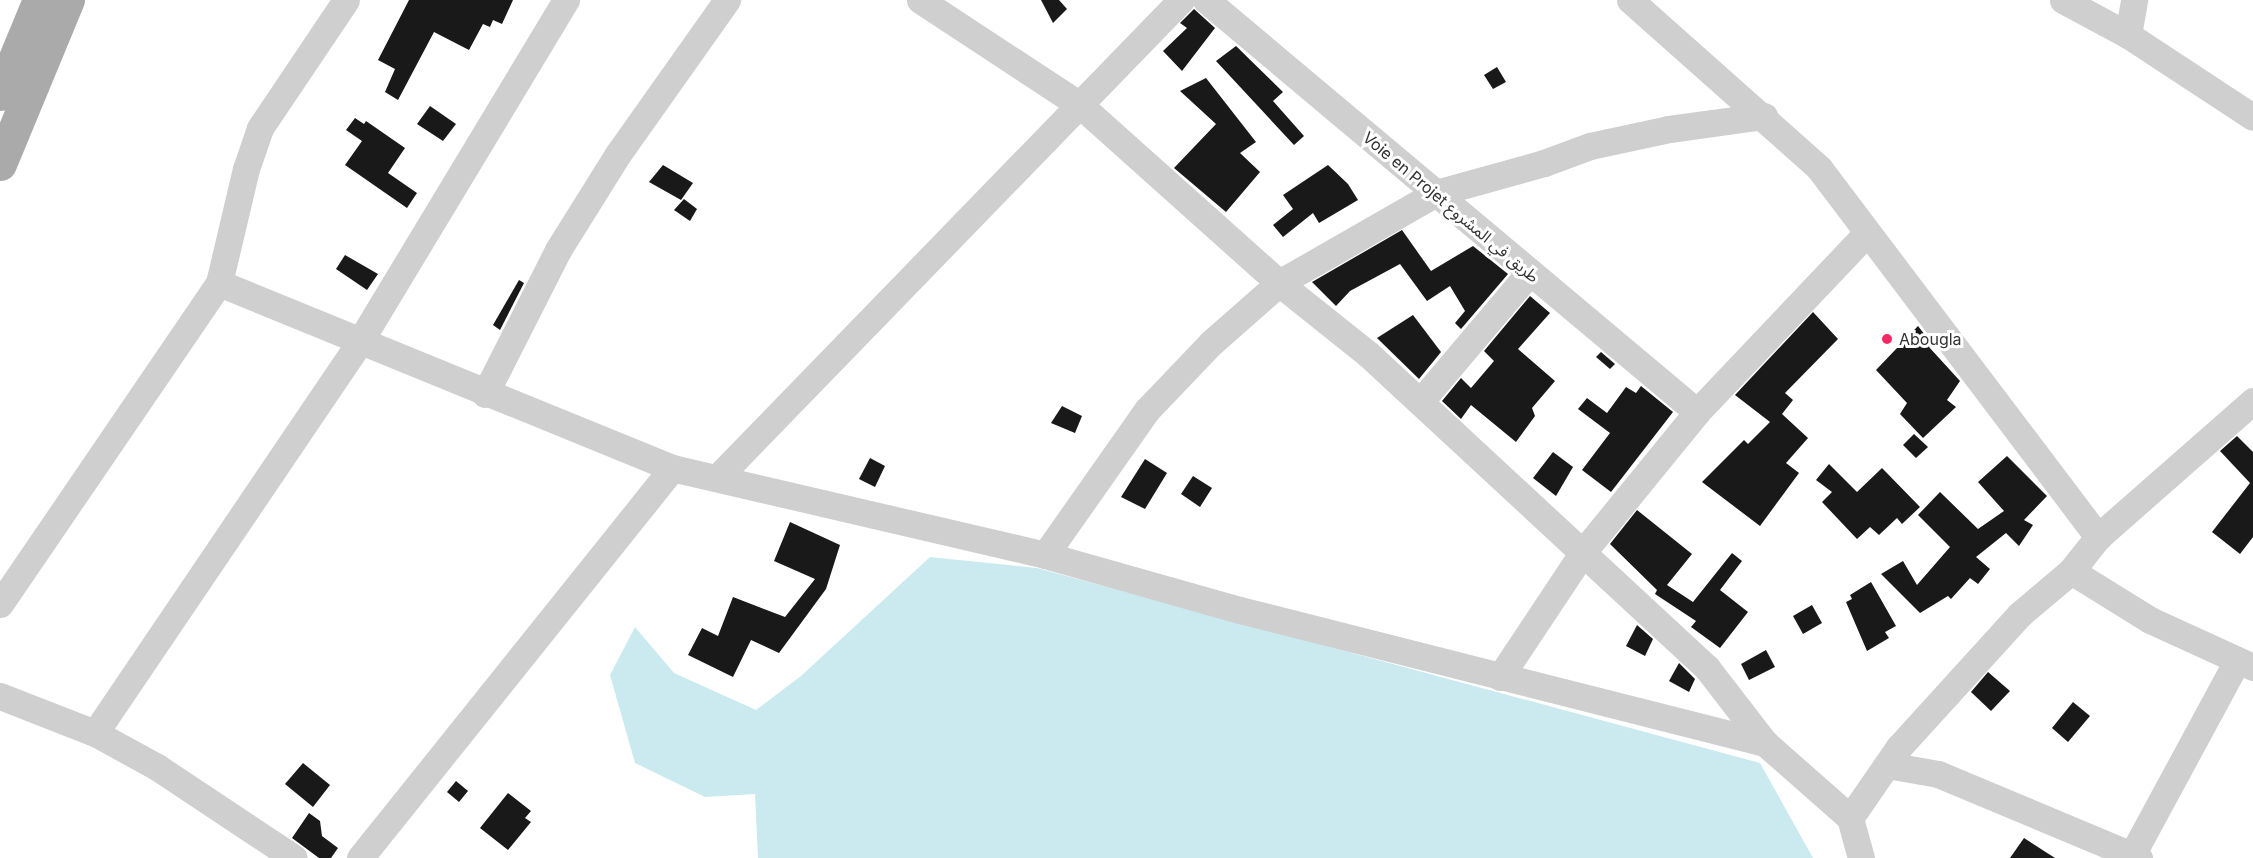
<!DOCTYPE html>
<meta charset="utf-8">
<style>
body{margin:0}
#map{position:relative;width:2253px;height:858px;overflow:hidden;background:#fff;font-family:Inter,"Noto Sans Arabic",sans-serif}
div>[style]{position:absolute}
.water>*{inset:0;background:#caeaf0}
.building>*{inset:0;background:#191919}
.minor>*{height:27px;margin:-13.5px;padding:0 13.5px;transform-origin:13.5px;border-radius:13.5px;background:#cfcfcf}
.major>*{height:33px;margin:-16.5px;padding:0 16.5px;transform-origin:16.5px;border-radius:16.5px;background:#aaa}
.dots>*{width:16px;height:16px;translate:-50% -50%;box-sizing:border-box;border:3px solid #fff;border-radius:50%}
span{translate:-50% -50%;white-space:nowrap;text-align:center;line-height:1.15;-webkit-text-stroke:6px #fff;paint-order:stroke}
.street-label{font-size:16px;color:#323232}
.poi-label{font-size:16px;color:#323232}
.left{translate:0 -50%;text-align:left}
</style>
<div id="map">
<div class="water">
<div style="clip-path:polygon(930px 557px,1037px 568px,1760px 763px,1813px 858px,758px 858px,755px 794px,705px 797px,635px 763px,610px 675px,635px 627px,674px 673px,756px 710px,801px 676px)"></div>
</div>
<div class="building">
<div style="clip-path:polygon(409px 0,513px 0,502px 24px,493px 20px,490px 27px,483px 24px,469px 50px,434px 32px,398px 100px,385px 92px,395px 69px,378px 60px)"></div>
<div style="clip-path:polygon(1041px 0,1059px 0,1067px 9px,1053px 23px)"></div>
<div style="clip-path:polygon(1194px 9px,1215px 28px,1182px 71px,1163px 51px,1187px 28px,1180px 23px)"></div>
<div style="clip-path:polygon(1236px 46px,1283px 92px,1273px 101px,1304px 136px,1294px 145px,1216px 61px)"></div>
<div style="clip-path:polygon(1497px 67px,1506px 82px,1493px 89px,1484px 75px)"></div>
<div style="clip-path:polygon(1206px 78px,1256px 142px,1240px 153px,1260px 172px,1226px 212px,1174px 168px,1216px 124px,1180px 91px)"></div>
<div style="clip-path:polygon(430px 106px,456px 124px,443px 141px,417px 124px)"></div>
<div style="clip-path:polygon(355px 118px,364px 124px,366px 121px,405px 148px,388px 173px,417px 193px,407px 208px,345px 165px,362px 141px,346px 130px)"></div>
<div style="clip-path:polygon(663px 165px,693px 183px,681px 200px,649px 182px)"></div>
<div style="clip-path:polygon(1328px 165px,1348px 184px,1358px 200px,1319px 223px,1313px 213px,1283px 237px,1273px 225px,1293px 209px,1283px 195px)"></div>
<div style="clip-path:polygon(684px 199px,697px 209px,690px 221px,674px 210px)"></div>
<div style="clip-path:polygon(1402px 230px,1431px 271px,1473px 246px,1508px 274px,1461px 329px,1455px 323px,1465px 311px,1450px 286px,1427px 301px,1400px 264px,1350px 291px,1336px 306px,1312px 282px)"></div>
<div style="clip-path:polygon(345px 255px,378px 274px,367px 290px,336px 269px)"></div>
<div style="clip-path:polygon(519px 280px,524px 283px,500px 330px,493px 325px)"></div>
<div style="clip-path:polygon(1530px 296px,1550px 313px,1518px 349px,1555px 381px,1532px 408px,1535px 416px,1516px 442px,1471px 405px,1461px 419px,1442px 401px,1461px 378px,1471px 388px,1494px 361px,1484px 351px)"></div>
<div style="clip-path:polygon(1813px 312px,1838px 339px,1785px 393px,1793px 400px,1782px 414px,1808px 438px,1786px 463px,1799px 473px,1760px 526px,1702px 482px,1744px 440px,1748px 444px,1770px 422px,1735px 395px)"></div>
<div style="clip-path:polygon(1413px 315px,1441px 352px,1419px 379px,1377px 338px)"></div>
<div style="clip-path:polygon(1918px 326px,1932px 344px,1929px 347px,1960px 381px,1947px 400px,1956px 407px,1923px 438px,1900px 414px,1907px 403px,1876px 370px)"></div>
<div style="clip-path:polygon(1601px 352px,1615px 364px,1610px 369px,1596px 357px)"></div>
<div style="clip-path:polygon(1641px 386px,1673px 412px,1611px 492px,1582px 470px,1610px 433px,1578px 409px,1587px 398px,1607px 413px,1626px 387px,1636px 393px)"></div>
<div style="clip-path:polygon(1062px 406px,1082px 416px,1075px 433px,1051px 423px)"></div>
<div style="clip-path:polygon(1914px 434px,1928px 447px,1916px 458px,1903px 445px)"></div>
<div style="clip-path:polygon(2237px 436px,2253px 452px,2253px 537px,2240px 554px,2212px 532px,2250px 483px,2220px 451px)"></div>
<div style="clip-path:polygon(1553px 452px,1573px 467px,1556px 496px,1533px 478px)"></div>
<div style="clip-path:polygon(2007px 456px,2047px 496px,2024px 520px,2033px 525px,2019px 546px,2006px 533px,1976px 557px,1990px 569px,1978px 584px,1970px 578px,1951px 599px,1948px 596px,1920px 613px,1881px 574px,1903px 561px,1917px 585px,1950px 547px,1918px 515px,1940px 492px,1978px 529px,2004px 511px,1978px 482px)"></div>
<div style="clip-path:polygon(870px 458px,885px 466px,875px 487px,859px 479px)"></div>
<div style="clip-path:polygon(1145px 459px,1167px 473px,1145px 509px,1121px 497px)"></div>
<div style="clip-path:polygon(1829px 464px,1857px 492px,1882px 468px,1920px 507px,1902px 524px,1897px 518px,1879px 535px,1870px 527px,1857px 539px,1822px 502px,1832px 492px,1816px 480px)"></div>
<div style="clip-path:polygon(1193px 476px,1212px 488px,1200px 507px,1181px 494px)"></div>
<div style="clip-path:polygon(1637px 510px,1692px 554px,1667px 585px,1693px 602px,1732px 553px,1742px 561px,1720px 590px,1748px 612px,1720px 648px,1691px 627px,1696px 621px,1655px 594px,1657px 590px,1610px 544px)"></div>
<div style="clip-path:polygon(790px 522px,840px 545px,826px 589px,779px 653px,751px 640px,733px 677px,688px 655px,702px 628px,718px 636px,733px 597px,785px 617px,815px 579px,774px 561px)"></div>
<div style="clip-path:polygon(1871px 582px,1896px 626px,1885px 632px,1889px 638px,1867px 651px,1846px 602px,1852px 599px,1850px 595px)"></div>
<div style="clip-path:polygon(1812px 605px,1822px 623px,1803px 634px,1793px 616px)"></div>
<div style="clip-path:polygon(1637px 625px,1653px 639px,1645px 656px,1626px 646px)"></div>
<div style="clip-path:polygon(1766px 650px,1775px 667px,1749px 680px,1741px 664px)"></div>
<div style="clip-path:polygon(1679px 663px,1695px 679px,1689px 692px,1669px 681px)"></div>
<div style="clip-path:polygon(1988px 672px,2010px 691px,1991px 711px,1971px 692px)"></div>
<div style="clip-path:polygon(2073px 702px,2090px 716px,2068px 742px,2052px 728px)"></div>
<div style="clip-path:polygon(303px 763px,330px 785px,313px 807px,285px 784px)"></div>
<div style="clip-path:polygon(456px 781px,468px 791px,459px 802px,447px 792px)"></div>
<div style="clip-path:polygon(508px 793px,531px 811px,525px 818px,531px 822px,508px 850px,480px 828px)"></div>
<div style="clip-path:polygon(309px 813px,320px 821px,322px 836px,338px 848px,331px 858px,319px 858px,292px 838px)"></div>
<div style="clip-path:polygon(2024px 838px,2055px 858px,2010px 858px)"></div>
</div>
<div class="minor">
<div style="left:920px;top:0;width:191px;rotate:33.3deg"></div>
<div style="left:1080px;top:105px;width:267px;rotate:41.8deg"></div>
<div style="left:1279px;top:283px;width:114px;rotate:38.6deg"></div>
<div style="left:1368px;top:354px;width:462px;rotate:42.8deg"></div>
<div style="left:1707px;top:668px;width:95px;rotate:52.3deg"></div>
<div style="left:1765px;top:743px;width:113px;rotate:41.4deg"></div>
<div style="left:1850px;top:818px;width:41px;rotate:74.6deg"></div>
<div style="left:1206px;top:0;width:641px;rotate:40deg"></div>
<div style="left:1630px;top:0;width:253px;rotate:41.6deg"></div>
<div style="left:1819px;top:168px;width:463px;rotate:52.9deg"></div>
<div style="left:2063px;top:0;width:74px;rotate:28.3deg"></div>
<div style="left:2128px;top:35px;width:149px;rotate:33.3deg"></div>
<div style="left:2128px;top:35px;width:36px;rotate:-80deg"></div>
<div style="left:219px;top:283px;width:489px;rotate:22.2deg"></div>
<div style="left:672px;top:468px;width:383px;rotate:13.1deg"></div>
<div style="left:1045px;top:555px;width:203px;rotate:15.8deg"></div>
<div style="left:1240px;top:610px;width:542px;rotate:14.22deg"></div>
<div style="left:485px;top:394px;width:161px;rotate:-63.1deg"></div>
<div style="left:558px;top:250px;width:113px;rotate:-58deg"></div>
<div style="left:618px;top:154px;width:189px;rotate:-54.7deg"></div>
<div style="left:1420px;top:402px;width:170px;rotate:-49.8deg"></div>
<div style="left:717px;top:478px;width:666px;rotate:-45.85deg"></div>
<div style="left:1045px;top:555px;width:177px;rotate:-54.9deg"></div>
<div style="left:1147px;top:410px;width:93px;rotate:-46.3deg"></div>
<div style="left:1211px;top:343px;width:91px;rotate:-41.4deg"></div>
<div style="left:1279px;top:283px;width:181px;rotate:-29.8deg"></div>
<div style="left:1436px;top:193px;width:112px;rotate:-15.5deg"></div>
<div style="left:1544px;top:163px;width:49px;rotate:-20.3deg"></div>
<div style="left:1590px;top:146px;width:81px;rotate:-12.1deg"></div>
<div style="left:1669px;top:129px;width:96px;rotate:-7.8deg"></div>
<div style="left:2071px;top:571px;width:93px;rotate:31.8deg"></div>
<div style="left:2150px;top:620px;width:113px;rotate:24.5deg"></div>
<div style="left:0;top:604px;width:389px;rotate:-55.7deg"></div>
<div style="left:219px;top:283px;width:117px;rotate:-76.7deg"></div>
<div style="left:246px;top:169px;width:43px;rotate:-71.1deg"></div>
<div style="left:260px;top:128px;width:154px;rotate:-56.1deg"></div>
<div style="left:1500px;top:677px;width:150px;rotate:-56.4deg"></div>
<div style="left:1583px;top:552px;width:181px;rotate:-50.8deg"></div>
<div style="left:1697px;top:412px;width:245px;rotate:-46.5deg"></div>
<div style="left:0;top:696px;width:102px;rotate:21.3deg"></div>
<div style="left:95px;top:733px;width:71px;rotate:28.7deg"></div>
<div style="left:157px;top:767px;width:164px;rotate:33.6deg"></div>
<div style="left:95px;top:733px;width:471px;rotate:-55.9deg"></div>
<div style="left:359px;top:343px;width:401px;rotate:-58.9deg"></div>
<div style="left:1887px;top:765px;width:52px;rotate:10deg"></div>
<div style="left:1938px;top:774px;width:218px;rotate:22.7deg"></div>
<div style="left:1850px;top:818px;width:86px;rotate:-55.4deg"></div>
<div style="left:1899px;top:747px;width:178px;rotate:-47.7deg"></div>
<div style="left:2019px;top:615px;width:68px;rotate:-40.2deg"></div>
<div style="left:2071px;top:571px;width:43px;rotate:-51.5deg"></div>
<div style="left:2098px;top:537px;width:206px;rotate:-41.3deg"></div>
<div style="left:2132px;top:855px;width:221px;rotate:-61.6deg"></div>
<div style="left:360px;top:858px;width:499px;rotate:-51.3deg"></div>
</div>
<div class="major">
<div style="left:0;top:94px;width:102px;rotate:-67.5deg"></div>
<div style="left:0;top:164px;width:178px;rotate:-67.5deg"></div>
</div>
<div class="dots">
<div style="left:1887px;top:339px;background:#f52865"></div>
</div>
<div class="street-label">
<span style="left:1451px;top:207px;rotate:40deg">Voie en Projet طريق في المشروع</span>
</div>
<div class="poi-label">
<span class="left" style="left:1899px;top:339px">Abougla</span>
</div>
</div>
